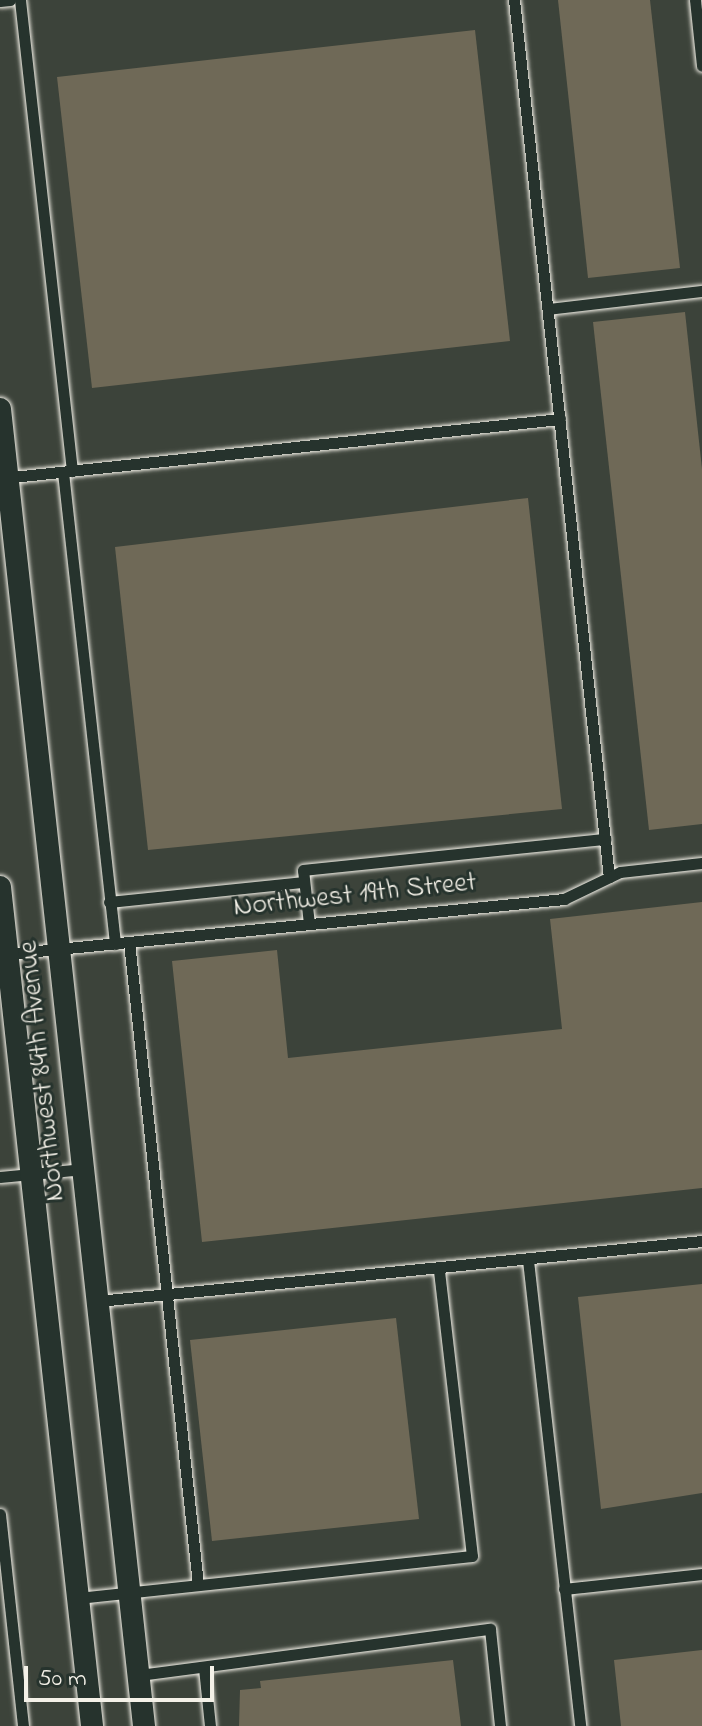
<!DOCTYPE html>
<style>
body{margin:0}
#map{position:relative;width:702px;height:1726px;overflow:hidden;background:#3c433a;font-family:"Indie Flower",sans-serif}
div>[style]{position:absolute}
.building>*{inset:0;background:#6f6957}
.roads{filter:drop-shadow(0 0 2px #f4f1e8) drop-shadow(0 0 2px #f4f1e8)}
.service>*{height:11px;margin:-5.5px;padding:0 5.5px;transform-origin:5.5px;border-radius:5.5px;background:#26332d}
.minor>*{height:22px;margin:-11px;padding:0 11px;transform-origin:11px;border-radius:11px;background:#26332d}
span{translate:-50% -50%;white-space:nowrap;text-align:center;line-height:1.15;-webkit-text-stroke:6px #26332d;paint-order:stroke}
.street-label{font-size:28px;color:#f4f1e8}
.scale{position:absolute;left:24px;top:1666px;width:190px;height:36px;box-sizing:border-box;border:4px solid #f4f1e8;border-top:0;padding-left:10px;font-size:24px;line-height:28px;white-space:nowrap;color:#f4f1e8;-webkit-text-stroke:6px #26332d;paint-order:stroke}
</style>
<div id="map">
<div class="building">
<div style="clip-path:polygon(558px 0,650px 0,680px 268px,588px 278px)"></div>
<div style="clip-path:polygon(475px 30px,510px 341px,92px 388px,57px 77px)"></div>
<div style="clip-path:polygon(685px 312px,702px 469px,702px 824px,649px 830px,593px 322px)"></div>
<div style="clip-path:polygon(528px 498px,562px 809px,148px 850px,115px 547px)"></div>
<div style="clip-path:polygon(702px 902px,702px 1188px,202px 1242px,172px 961px,277px 950px,288px 1058px,562px 1029px,550px 919px)"></div>
<div style="clip-path:polygon(702px 1284px,702px 1493px,601px 1509px,578px 1297px)"></div>
<div style="clip-path:polygon(396px 1318px,419px 1519px,212px 1541px,190px 1340px)"></div>
<div style="clip-path:polygon(702px 1650px,702px 1726px,621px 1726px,614px 1660px)"></div>
<div style="clip-path:polygon(453px 1660px,461px 1726px,239px 1726px,240px 1690px,261px 1688px,260px 1681px)"></div>
</div>
<div class="roads">
<div class="service">
<div style="left:20px;top:0;width:474px;rotate:83.7deg"></div>
<div style="left:514px;top:0;width:882px;rotate:83.82deg"></div>
<div style="left:695px;top:0;width:66px;rotate:83.9deg"></div>
<div style="left:0;top:1px;width:10px;rotate:-6deg"></div>
<div style="left:548px;top:309px;width:155px;rotate:-6.7deg"></div>
<div style="left:63px;top:472px;width:475px;rotate:83.7deg"></div>
<div style="left:3px;top:478px;width:560px;rotate:-6.05deg"></div>
<div style="left:109px;top:902px;width:196px;rotate:-5.9deg"></div>
<div style="left:309px;top:924px;width:54px;rotate:-96.3deg"></div>
<div style="left:303px;top:870px;width:304px;rotate:-5.9deg"></div>
<div style="left:129px;top:942px;width:646px;rotate:83.87deg"></div>
<div style="left:7px;top:954px;width:560px;rotate:-5.64deg"></div>
<div style="left:564px;top:899px;width:62px;rotate:-25.7deg"></div>
<div style="left:620px;top:872px;width:82px;rotate:-6.3deg"></div>
<div style="left:0;top:1177px;width:84px;rotate:-5.4deg"></div>
<div style="left:528px;top:1260px;width:469px;rotate:83.6deg"></div>
<div style="left:98px;top:1301px;width:607px;rotate:-5.67deg"></div>
<div style="left:0;top:1514px;width:213px;rotate:83.8deg"></div>
<div style="left:564px;top:1589px;width:139px;rotate:-6.2deg"></div>
<div style="left:78px;top:1598px;width:396px;rotate:-6.1deg"></div>
<div style="left:472px;top:1556px;width:289px;rotate:-96.6deg"></div>
<div style="left:204px;top:1668px;width:58px;rotate:84.1deg"></div>
<div style="left:139px;top:1675px;width:354px;rotate:-7.5deg"></div>
<div style="left:490px;top:1629px;width:98px;rotate:84.1deg"></div>
</div>
<div class="minor">
<div style="left:0;top:409px;width:1325px;rotate:83.76deg"></div>
<div style="left:0;top:887px;width:844px;rotate:83.74deg"></div>
</div>
</div>
<div class="street-label">
<span style="left:355px;top:896px;rotate:-6deg">Northwest 19th Street</span>
<span style="left:43px;top:1071px;rotate:-96deg">Northwest 84th Avenue</span>
</div>
<div class="scale">50 m</div>
</div>
